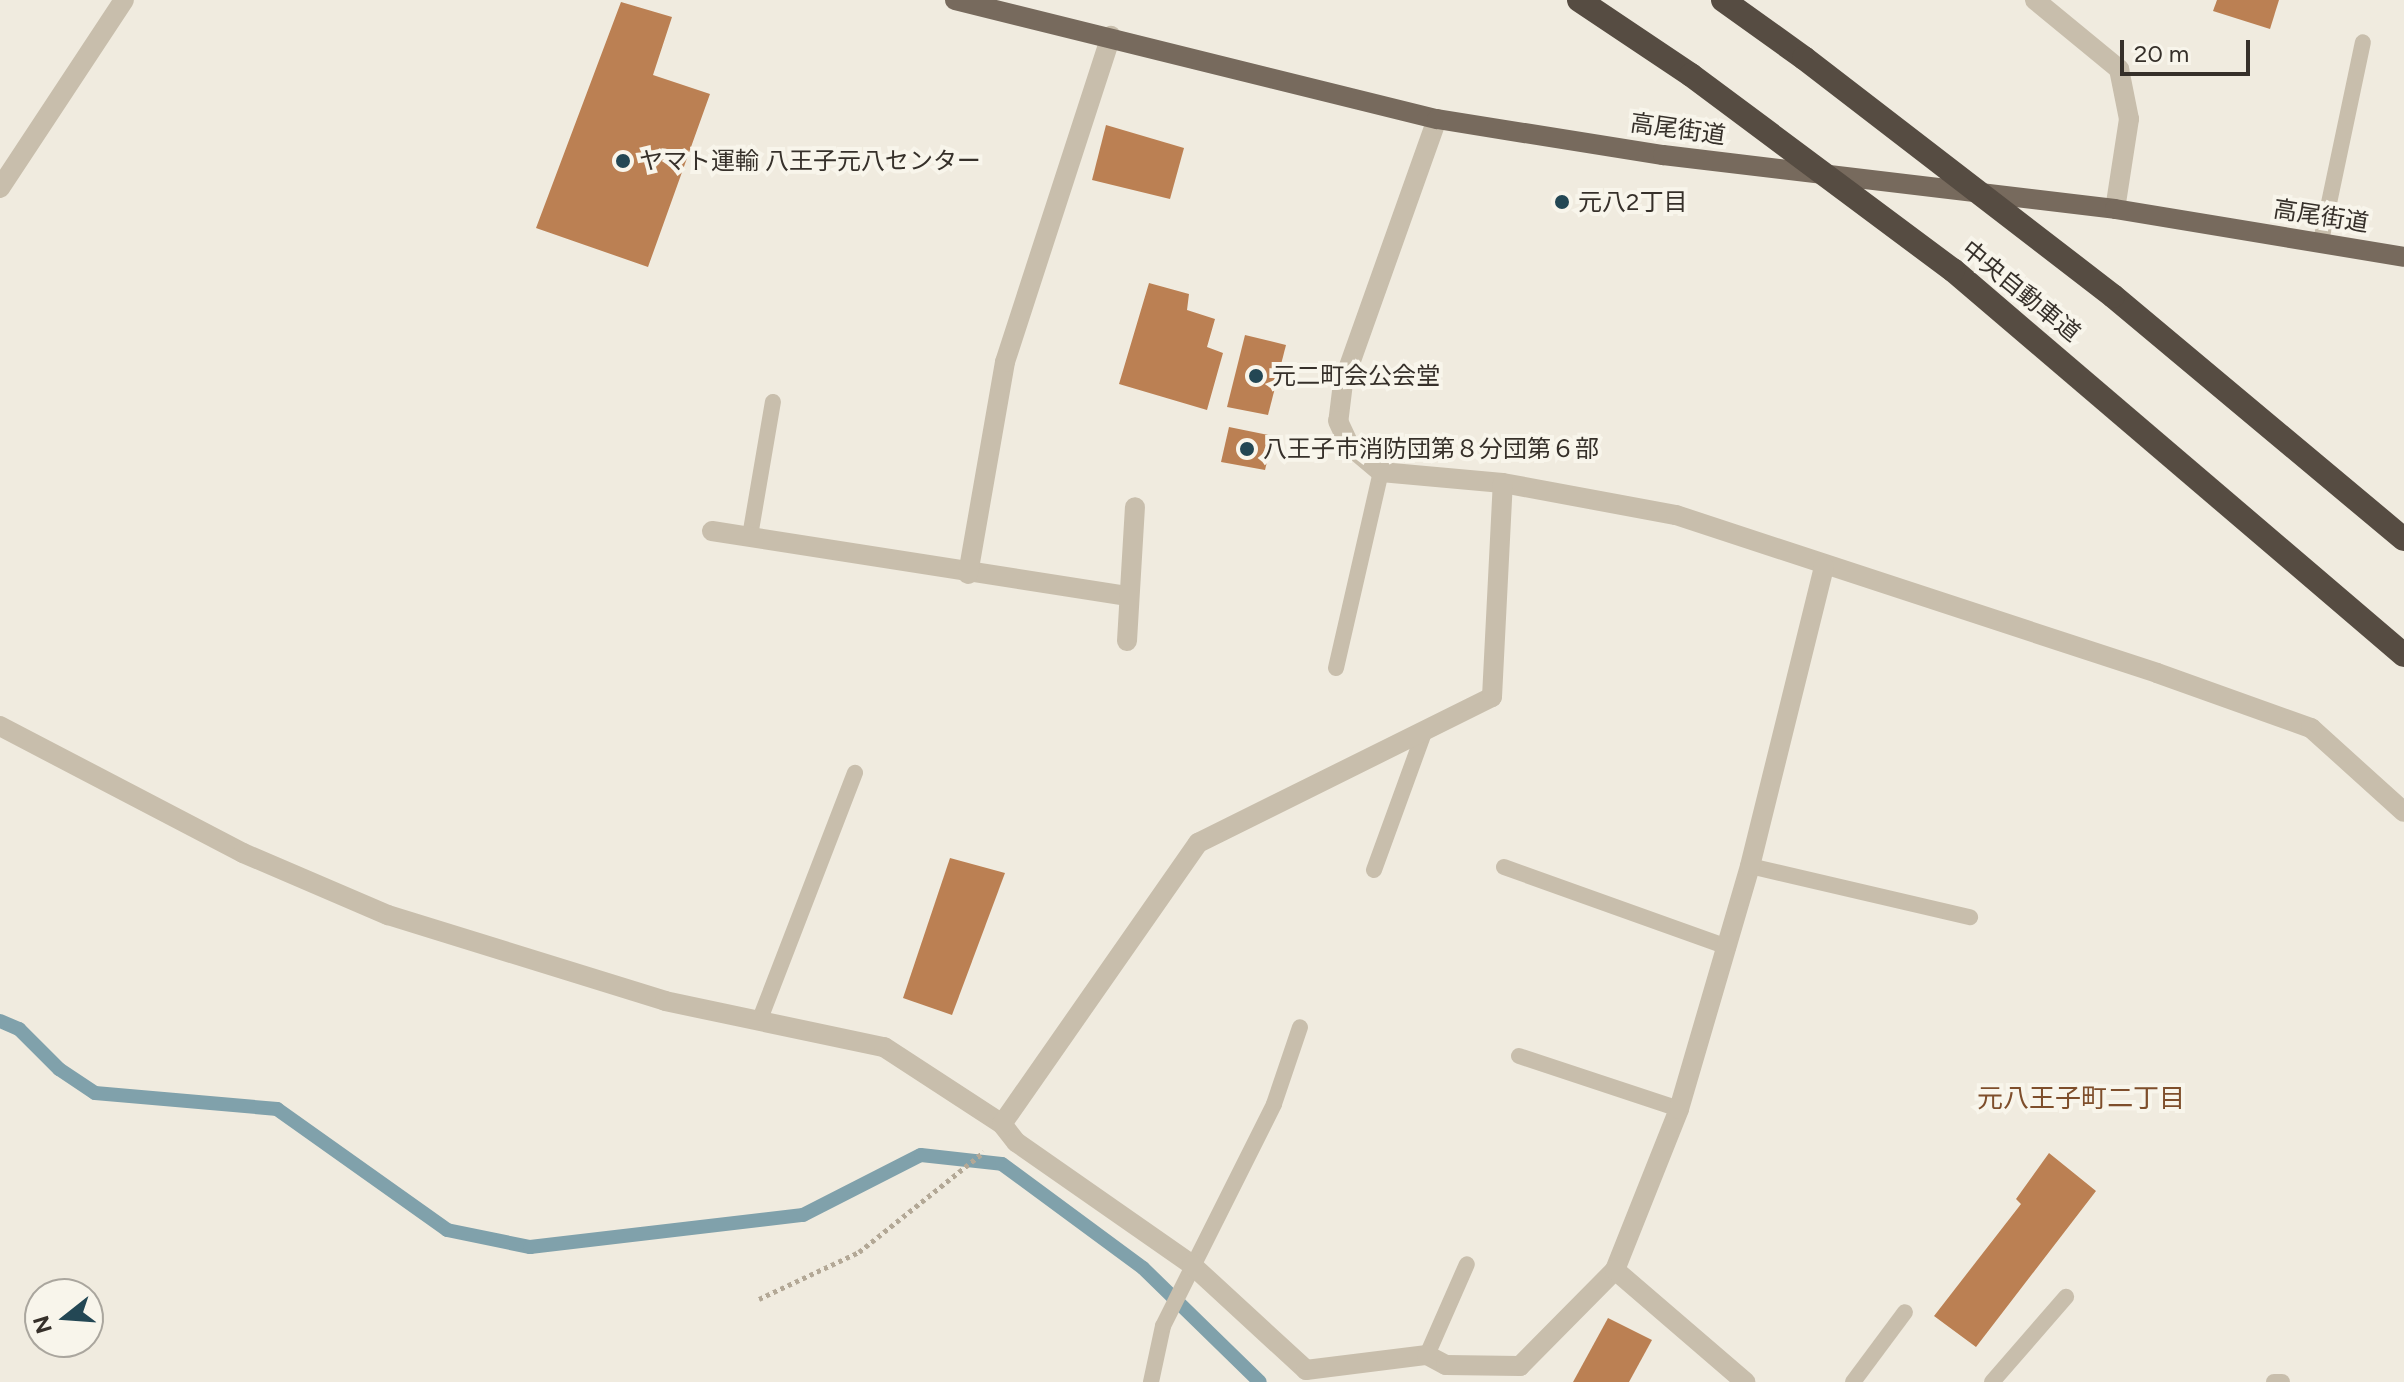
<!DOCTYPE html>
<meta charset="utf-8">
<style>
body{margin:0}
#map{position:relative;width:2404px;height:1382px;overflow:hidden;background:#f0ebdf;font-family:Figtree,"Noto Sans JP",sans-serif}
div>[style]{position:absolute}
.stream>*{height:14px;margin:-7px;padding:0 7px;transform-origin:7px;border-radius:7px;background:#80a1ab}
.building>*{inset:0;background:#bb8053}
.path>*{height:5px;margin-top:-2.5px;transform-origin:0;background:repeating-linear-gradient(90deg,#b3a896 0 4px,transparent 0 8px)}
.service>*{height:16px;margin:-8px;padding:0 8px;transform-origin:8px;border-radius:8px;background:#c8beac}
.minor>*{height:20px;margin:-10px;padding:0 10px;transform-origin:10px;border-radius:10px;background:#c8beac}
.tertiary>*{height:20px;margin:-10px;padding:0 10px;transform-origin:10px;border-radius:10px;background:#c8beac}
.primary>*{height:20px;margin:-10px;padding:0 10px;transform-origin:10px;border-radius:10px;background:#776a5d}
.motorway>*{height:24px;margin:-12px;padding:0 12px;transform-origin:12px;border-radius:12px;background:#564c42}
.motorway-bridge>*{height:24px;margin:-12px;padding:0 12px;transform-origin:12px;border-radius:12px;background:#564c42}
.dots>*{width:22px;height:22px;translate:-50% -50%;box-sizing:border-box;border:4px solid #f8f5eb;border-radius:50%}
span{translate:-50% -50%;white-space:nowrap;text-align:center;line-height:1.15;-webkit-text-stroke:8px #f8f5eb;paint-order:stroke}
.street-label{font-size:24px;color:#36302a}
.poi-label{font-size:24px;color:#36302a}
.left{translate:0 -50%;text-align:left}
.neighbourhood-label{font-size:26px;color:#7e4e2b}
.north{position:absolute;left:24px;top:1278px;width:80px;height:80px;box-sizing:border-box;background:#f8f5eb;border:2px solid #aaa69e;border-radius:50%;rotate:253deg;font-size:22px;font-weight:700;line-height:32px;text-align:center;color:#36302a}
.north::after{content:'';display:block;margin:auto;width:28px;height:36px;background:#234754;clip-path:polygon(50% 0,100% 100%,50% 72%,0 100%)}
.scale{position:absolute;left:2120px;top:40px;width:130px;height:36px;box-sizing:border-box;border:4px solid #36302a;border-top:0;padding-left:10px;font-size:24px;line-height:28px;white-space:nowrap;color:#36302a;-webkit-text-stroke:6px #f8f5eb;paint-order:stroke}
</style>
<div id="map">
<div class="stream">
<div style="left:0;top:1021px;width:21px;rotate:23deg"></div>
<div style="left:19px;top:1029px;width:57px;rotate:45deg"></div>
<div style="left:59px;top:1069px;width:43px;rotate:33.7deg"></div>
<div style="left:95px;top:1093px;width:183px;rotate:5deg"></div>
<div style="left:277px;top:1109px;width:209px;rotate:35.4deg"></div>
<div style="left:447px;top:1230px;width:85px;rotate:11.6deg"></div>
<div style="left:530px;top:1247px;width:275px;rotate:-6.7deg"></div>
<div style="left:803px;top:1215px;width:132px;rotate:-27deg"></div>
<div style="left:921px;top:1155px;width:81px;rotate:6.3deg"></div>
<div style="left:1002px;top:1164px;width:175px;rotate:36.4deg"></div>
<div style="left:1143px;top:1268px;width:163px;rotate:44.3deg"></div>
</div>
<div class="building">
<div style="clip-path:polygon(2217px 0,2279px 0,2270px 29px,2213px 11px)"></div>
<div style="clip-path:polygon(621px 2px,672px 17px,653px 75px,710px 94px,648px 267px,536px 228px)"></div>
<div style="clip-path:polygon(1106px 125px,1184px 148px,1170px 199px,1092px 180px)"></div>
<div style="clip-path:polygon(1149px 283px,1189px 294px,1187px 310px,1215px 319px,1207px 347px,1223px 353px,1207px 410px,1119px 384px)"></div>
<div style="clip-path:polygon(1245px 335px,1286px 345px,1268px 415px,1227px 407px)"></div>
<div style="clip-path:polygon(1229px 427px,1273px 436px,1265px 470px,1221px 462px)"></div>
<div style="clip-path:polygon(950px 858px,1005px 873px,952px 1015px,903px 998px)"></div>
<div style="clip-path:polygon(2049px 1153px,2096px 1191px,1976px 1347px,1934px 1316px,2021px 1204px,2016px 1199px)"></div>
<div style="clip-path:polygon(1608px 1318px,1652px 1340px,1629px 1382px,1573px 1382px)"></div>
</div>
<div class="path">
<div style="left:759px;top:1299px;width:110px;rotate:-25.2deg"></div>
<div style="left:859px;top:1252px;width:160px;rotate:-38.7deg"></div>
</div>
<div class="service">
<div style="left:2321px;top:241px;width:203px;rotate:-78.1deg"></div>
<div style="left:750px;top:536px;width:136px;rotate:-80.3deg"></div>
<div style="left:1336px;top:668px;width:201px;rotate:-77.1deg"></div>
<div style="left:1750px;top:866px;width:226px;rotate:13.1deg"></div>
<div style="left:1504px;top:867px;width:238px;rotate:19.7deg"></div>
<div style="left:1374px;top:870px;width:149px;rotate:-70deg"></div>
<div style="left:760px;top:1019px;width:264px;rotate:-68.9deg"></div>
<div style="left:1519px;top:1056px;width:169px;rotate:18.3deg"></div>
<div style="left:1427px;top:1355px;width:99px;rotate:-66.3deg"></div>
<div style="left:1151px;top:1382px;width:57px;rotate:-77.9deg"></div>
<div style="left:1163px;top:1326px;width:248px;rotate:-63.4deg"></div>
<div style="left:1274px;top:1104px;width:81px;rotate:-71.3deg"></div>
<div style="left:1853px;top:1382px;width:87px;rotate:-53.4deg"></div>
<div style="left:1992px;top:1382px;width:113px;rotate:-49deg"></div>
<div style="left:2274px;top:1382px;width:8px"></div>
</div>
<div class="minor">
<div style="left:2035px;top:0;width:109px;rotate:39.4deg"></div>
<div style="left:2119px;top:69px;width:51px;rotate:78.7deg"></div>
<div style="left:2129px;top:119px;width:91px;rotate:98.8deg"></div>
<div style="left:1437px;top:119px;width:280px;rotate:109.6deg"></div>
<div style="left:1343px;top:383px;width:38px;rotate:97deg"></div>
<div style="left:1338px;top:421px;width:26px;rotate:65deg"></div>
<div style="left:1349px;top:445px;width:42px;rotate:40.2deg"></div>
<div style="left:1381px;top:472px;width:122px;rotate:5.2deg"></div>
<div style="left:1503px;top:483px;width:176px;rotate:10.5deg"></div>
<div style="left:1676px;top:515px;width:506px;rotate:18.18deg"></div>
<div style="left:2157px;top:673px;width:164px;rotate:19.7deg"></div>
<div style="left:2311px;top:728px;width:125px;rotate:42.1deg"></div>
<div style="left:712px;top:531px;width:421px;rotate:8.9deg"></div>
<div style="left:968px;top:574px;width:215px;rotate:-80.1deg"></div>
<div style="left:1005px;top:362px;width:343px;rotate:-72deg"></div>
<div style="left:1127px;top:641px;width:134px;rotate:-86.6deg"></div>
<div style="left:0;top:726px;width:274px;rotate:27.6deg"></div>
<div style="left:243px;top:853px;width:158px;rotate:23.2deg"></div>
<div style="left:388px;top:915px;width:290px;rotate:17.2deg"></div>
<div style="left:665px;top:1001px;width:224px;rotate:11.9deg"></div>
<div style="left:884px;top:1047px;width:141px;rotate:33.1deg"></div>
<div style="left:1002px;top:1124px;width:23px;rotate:52deg"></div>
<div style="left:1016px;top:1142px;width:215px;rotate:34.9deg"></div>
<div style="left:1192px;top:1265px;width:155px;rotate:42.6deg"></div>
<div style="left:1306px;top:1370px;width:122px;rotate:-7.1deg"></div>
<div style="left:1427px;top:1355px;width:21px;rotate:28deg"></div>
<div style="left:1446px;top:1365px;width:74px;rotate:0.8deg"></div>
<div style="left:1520px;top:1366px;width:135px;rotate:-45.3deg"></div>
<div style="left:1615px;top:1270px;width:173px;rotate:-68.3deg"></div>
<div style="left:1679px;top:1109px;width:253px;rotate:-73.7deg"></div>
<div style="left:1750px;top:866px;width:308px;rotate:-76.1deg"></div>
<div style="left:1002px;top:1124px;width:343px;rotate:-55.1deg"></div>
<div style="left:1198px;top:843px;width:328px;rotate:-26.4deg"></div>
<div style="left:1492px;top:697px;width:214px;rotate:-87.1deg"></div>
<div style="left:1615px;top:1270px;width:172px;rotate:40.7deg"></div>
</div>
<div class="tertiary">
<div style="left:0;top:188px;width:225px;rotate:-56.6deg"></div>
</div>
<div class="primary">
<div style="left:955px;top:0;width:496px;rotate:13.9deg"></div>
<div style="left:1437px;top:119px;width:229px;rotate:9.1deg"></div>
<div style="left:1663px;top:155px;width:455px;rotate:6.8deg"></div>
<div style="left:2115px;top:209px;width:293px;rotate:9.4deg"></div>
</div>
<div class="motorway">
<div style="left:1579px;top:0;width:135px;rotate:33.8deg"></div>
<div style="left:1723px;top:0;width:100px;rotate:35.6deg"></div>
<div style="left:1953px;top:270px;width:593px;rotate:40.49deg"></div>
<div style="left:2113px;top:296px;width:379px;rotate:39.9deg"></div>
</div>
<div class="motorway-bridge">
<div style="left:1804px;top:58px;width:390px;rotate:37.6deg"></div>
<div style="left:1691px;top:75px;width:327px;rotate:36.7deg"></div>
</div>
<div class="dots">
<div style="left:623px;top:161px;background:#234754"></div>
<div style="left:1562px;top:202px;background:#234754"></div>
<div style="left:1256px;top:376px;background:#234754"></div>
<div style="left:1247px;top:449px;background:#234754"></div>
</div>
<div class="street-label">
<span style="left:1678px;top:129px;rotate:8deg">高尾街道</span>
<span style="left:2321px;top:216px;rotate:9deg">高尾街道</span>
<span style="left:2021px;top:291px;rotate:39deg">中央自動車道</span>
</div>
<div class="poi-label">
<span class="left" style="left:639px;top:161px">ヤマト運輸 八王子元八センター</span>
<span class="left" style="left:1578px;top:202px">元八2丁目</span>
<span class="left" style="left:1272px;top:376px">元二町会公会堂</span>
<span class="left" style="left:1263px;top:449px">八王子市消防団第８分団第６部</span>
</div>
<div class="neighbourhood-label">
<span style="left:2081px;top:1099px">元八王子町二丁目</span>
</div>
<div class="north">N</div>
<div class="scale">20 m</div>
</div>
